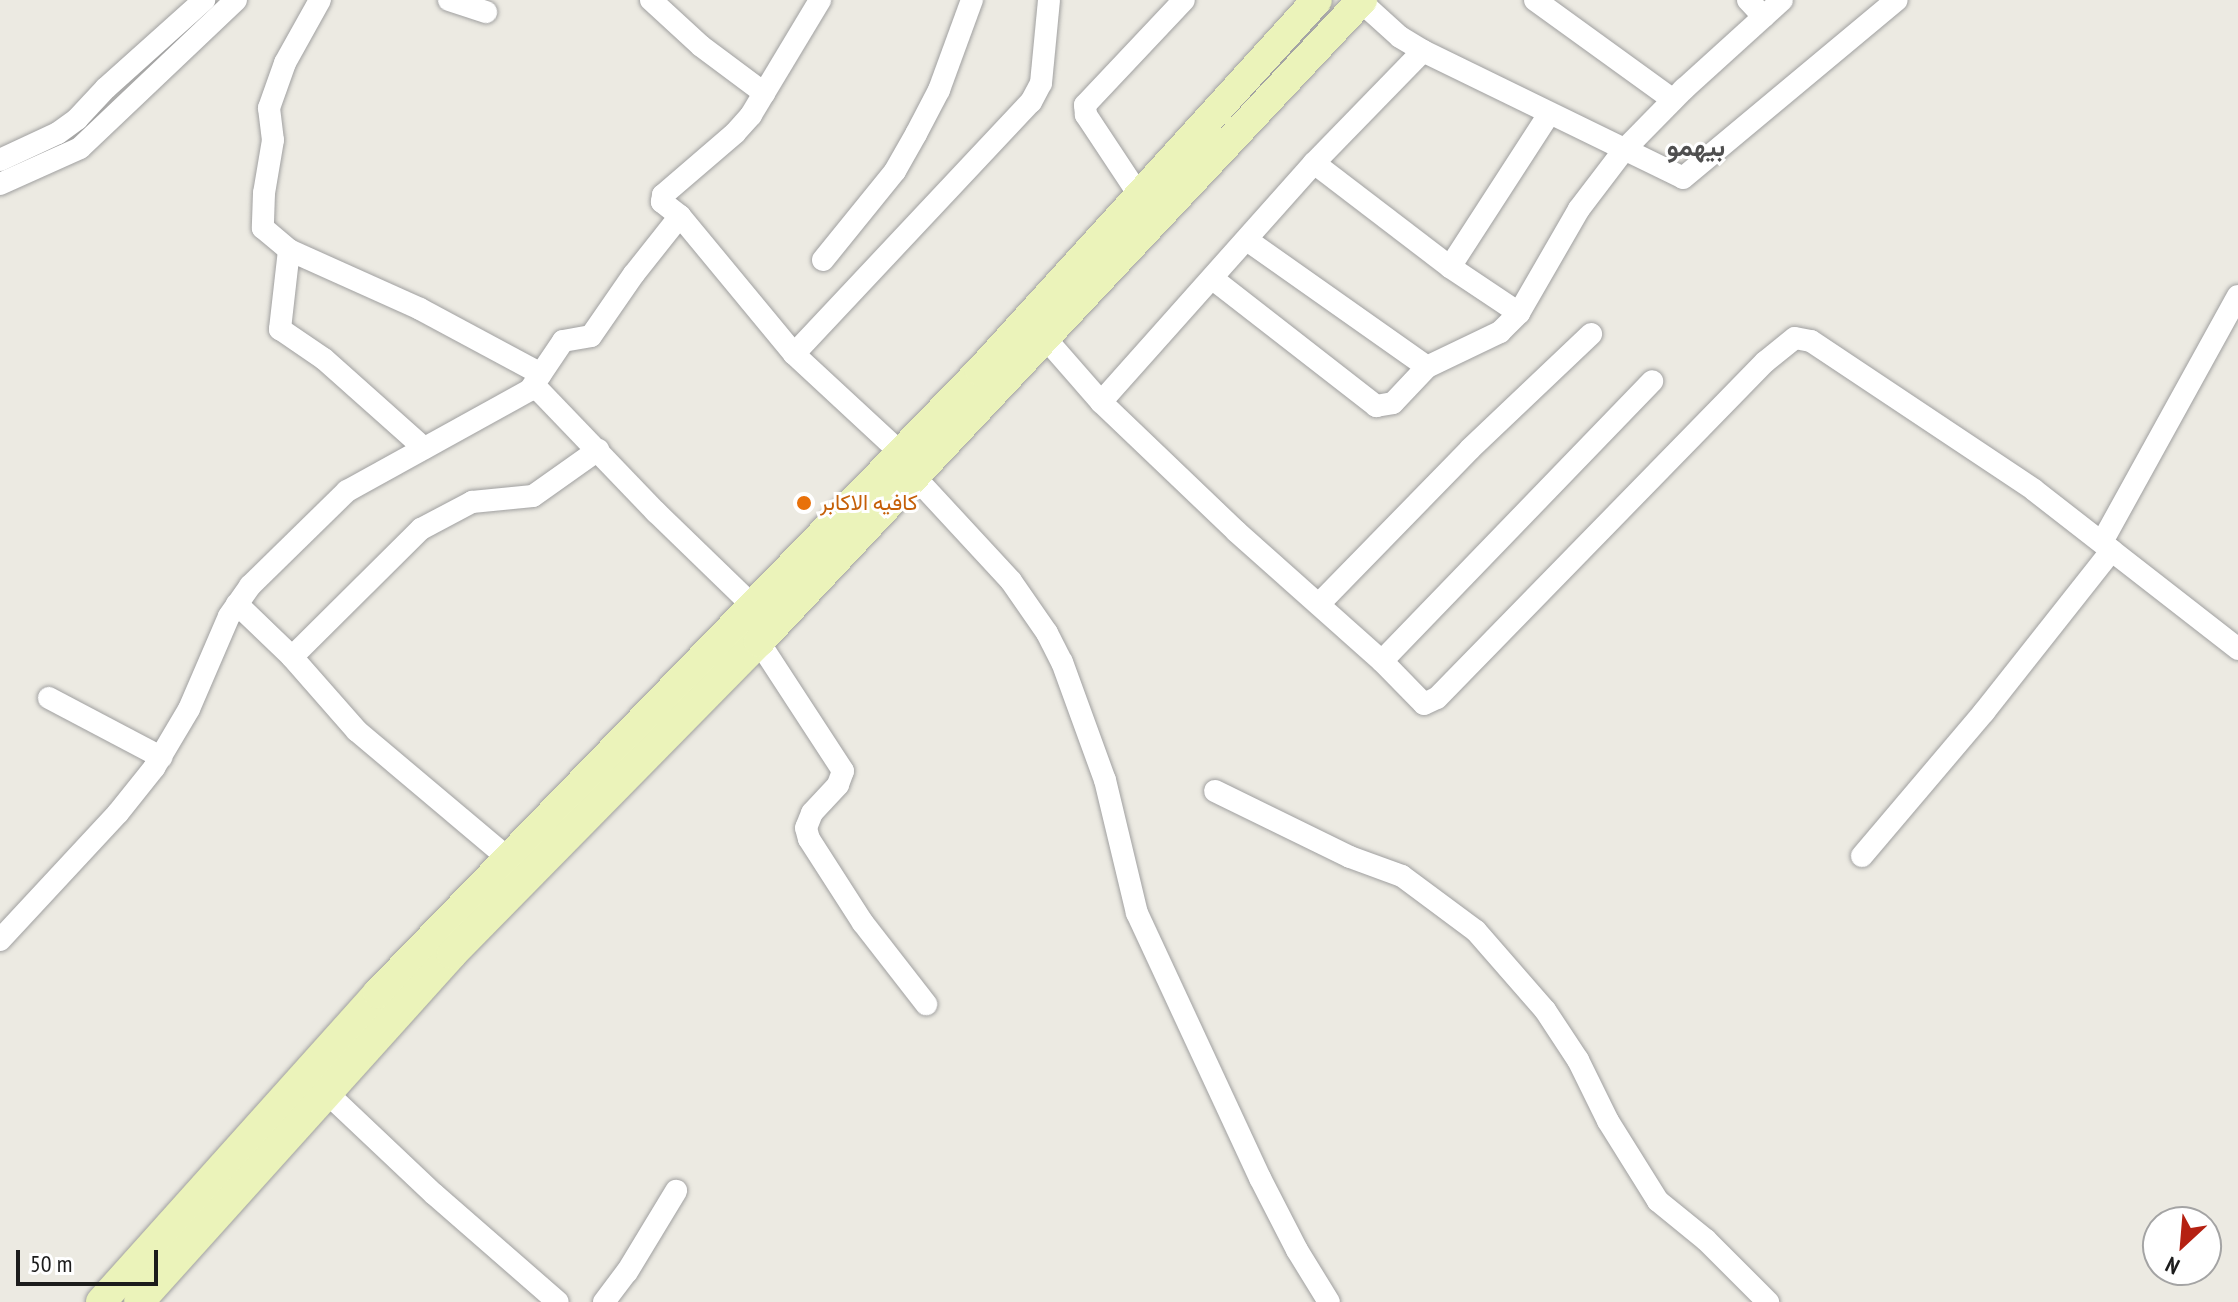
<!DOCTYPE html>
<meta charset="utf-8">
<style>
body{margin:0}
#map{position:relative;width:2238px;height:1302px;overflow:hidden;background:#eceae2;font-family:"PT Sans Narrow",Vazirmatn,sans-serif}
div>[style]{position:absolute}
.roads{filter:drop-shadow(0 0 2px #a0a0a0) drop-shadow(0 0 2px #a0a0a0)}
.minor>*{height:22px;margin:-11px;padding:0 11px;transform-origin:11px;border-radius:11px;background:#fff}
.secondary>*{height:30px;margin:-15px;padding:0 15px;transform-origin:15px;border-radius:15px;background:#ebf3ba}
.dots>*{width:22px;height:22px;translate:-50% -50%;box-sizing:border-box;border:4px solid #fff;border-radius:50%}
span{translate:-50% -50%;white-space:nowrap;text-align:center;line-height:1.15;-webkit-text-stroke:6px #fff;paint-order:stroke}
.food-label{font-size:22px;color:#c56008}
.left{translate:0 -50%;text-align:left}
.quarter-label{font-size:26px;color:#4f4f4f;font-weight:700}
.north{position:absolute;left:2142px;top:1206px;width:80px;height:80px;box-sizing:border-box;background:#fff;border:2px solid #a4a4a4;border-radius:50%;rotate:206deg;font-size:22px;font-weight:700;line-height:32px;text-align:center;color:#1c1c1c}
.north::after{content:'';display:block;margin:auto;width:28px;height:36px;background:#b52112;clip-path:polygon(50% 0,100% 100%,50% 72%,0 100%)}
.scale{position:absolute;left:16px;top:1250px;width:142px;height:36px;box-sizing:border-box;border:4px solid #1c1c1c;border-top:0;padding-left:10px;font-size:24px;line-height:28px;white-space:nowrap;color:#1c1c1c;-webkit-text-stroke:6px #fff;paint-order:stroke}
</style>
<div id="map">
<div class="roads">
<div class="minor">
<div style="left:320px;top:0;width:72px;rotate:119.1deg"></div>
<div style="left:285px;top:63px;width:48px;rotate:109.6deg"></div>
<div style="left:269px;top:108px;width:32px;rotate:83deg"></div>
<div style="left:273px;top:140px;width:54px;rotate:99.6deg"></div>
<div style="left:264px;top:193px;width:35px;rotate:92deg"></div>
<div style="left:263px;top:228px;width:34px;rotate:40deg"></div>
<div style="left:289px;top:250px;width:80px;rotate:96.5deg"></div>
<div style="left:280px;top:329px;width:53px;rotate:34.3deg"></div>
<div style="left:324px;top:359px;width:134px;rotate:41.7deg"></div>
<div style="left:449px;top:0;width:39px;rotate:18deg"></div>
<div style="left:651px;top:0;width:68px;rotate:42.6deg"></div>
<div style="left:701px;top:46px;width:79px;rotate:36.7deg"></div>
<div style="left:1359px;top:0;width:55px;rotate:42.1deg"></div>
<div style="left:1400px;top:37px;width:27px;rotate:31deg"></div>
<div style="left:1423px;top:51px;width:289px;rotate:26deg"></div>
<div style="left:1683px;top:178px;width:278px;rotate:-39.8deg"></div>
<div style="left:1535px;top:0;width:170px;rotate:35.9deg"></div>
<div style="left:1748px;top:0;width:23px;rotate:47deg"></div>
<div style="left:0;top:160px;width:64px;rotate:-25deg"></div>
<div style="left:58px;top:133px;width:24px;rotate:-36deg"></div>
<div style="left:77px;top:119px;width:42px;rotate:-46.9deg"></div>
<div style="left:106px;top:88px;width:132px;rotate:-41.9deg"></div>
<div style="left:1314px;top:163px;width:171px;rotate:37.4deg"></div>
<div style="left:1450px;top:267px;width:83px;rotate:33.7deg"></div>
<div style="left:0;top:184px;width:88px;rotate:-24.2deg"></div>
<div style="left:80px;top:148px;width:215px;rotate:-43.5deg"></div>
<div style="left:1141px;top:198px;width:100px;rotate:-123.5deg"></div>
<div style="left:1086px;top:115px;width:10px;rotate:-96deg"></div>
<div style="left:1085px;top:105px;width:144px;rotate:-46.7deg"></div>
<div style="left:680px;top:216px;width:23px;rotate:-142deg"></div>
<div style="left:662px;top:202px;width:7px;rotate:-82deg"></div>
<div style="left:663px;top:195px;width:95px;rotate:-40.7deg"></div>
<div style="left:735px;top:133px;width:24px;rotate:-48deg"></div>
<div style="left:751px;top:115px;width:134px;rotate:-59deg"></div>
<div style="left:1247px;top:240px;width:220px;rotate:35.2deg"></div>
<div style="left:289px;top:250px;width:144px;rotate:24.2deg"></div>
<div style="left:420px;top:309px;width:137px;rotate:28.2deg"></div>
<div style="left:823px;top:260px;width:114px;rotate:-51deg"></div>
<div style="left:895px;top:171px;width:43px;rotate:-60.4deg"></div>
<div style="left:916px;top:134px;width:50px;rotate:-62.4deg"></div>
<div style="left:939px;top:90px;width:96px;rotate:-69.9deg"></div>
<div style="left:1450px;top:267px;width:182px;rotate:-57.1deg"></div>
<div style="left:1213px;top:279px;width:207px;rotate:37.9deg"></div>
<div style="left:1376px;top:406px;width:17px;rotate:-10deg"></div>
<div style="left:1393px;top:403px;width:50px;rotate:-46.6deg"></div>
<div style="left:1427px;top:367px;width:81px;rotate:-25.6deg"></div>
<div style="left:1500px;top:332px;width:27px;rotate:-45deg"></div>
<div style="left:1519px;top:313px;width:120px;rotate:-60deg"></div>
<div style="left:1579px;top:209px;width:74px;rotate:-52.7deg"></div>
<div style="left:1624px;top:150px;width:86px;rotate:-45.5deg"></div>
<div style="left:1684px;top:89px;width:132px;rotate:-42.2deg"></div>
<div style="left:1046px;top:339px;width:84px;rotate:48.9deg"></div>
<div style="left:1101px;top:402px;width:188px;rotate:43.7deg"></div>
<div style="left:1237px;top:532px;width:194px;rotate:41.7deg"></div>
<div style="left:1382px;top:661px;width:60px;rotate:45.7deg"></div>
<div style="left:1424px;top:704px;width:14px;rotate:-25deg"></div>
<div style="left:1437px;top:698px;width:470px;rotate:-45.7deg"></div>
<div style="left:1765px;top:362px;width:38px;rotate:-39deg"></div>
<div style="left:1795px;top:338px;width:16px;rotate:11deg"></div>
<div style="left:1811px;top:341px;width:268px;rotate:33.7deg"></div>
<div style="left:2034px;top:490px;width:259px;rotate:37.9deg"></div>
<div style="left:794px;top:354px;width:346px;rotate:-46.8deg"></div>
<div style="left:1031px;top:102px;width:21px;rotate:-62deg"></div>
<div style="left:1041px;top:83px;width:83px;rotate:-84.5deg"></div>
<div style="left:534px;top:385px;width:176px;rotate:46.2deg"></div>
<div style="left:656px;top:512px;width:132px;rotate:44.1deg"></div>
<div style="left:1101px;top:402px;width:320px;rotate:-48.3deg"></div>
<div style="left:1314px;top:163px;width:156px;rotate:-45.8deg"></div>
<div style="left:2102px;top:542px;width:281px;rotate:-61.1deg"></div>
<div style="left:237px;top:604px;width:76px;rotate:43.9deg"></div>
<div style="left:292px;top:657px;width:98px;rotate:48.7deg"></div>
<div style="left:357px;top:731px;width:199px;rotate:40.1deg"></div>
<div style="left:1319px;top:604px;width:216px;rotate:-45.7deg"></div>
<div style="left:1470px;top:449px;width:167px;rotate:-43.5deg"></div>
<div style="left:759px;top:642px;width:154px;rotate:56.9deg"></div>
<div style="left:843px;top:771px;width:15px;rotate:110deg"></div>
<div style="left:838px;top:785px;width:38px;rotate:133deg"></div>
<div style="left:812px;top:813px;width:16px;rotate:112deg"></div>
<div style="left:806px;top:828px;width:11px;rotate:75deg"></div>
<div style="left:809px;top:839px;width:100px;rotate:57.3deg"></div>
<div style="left:863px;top:923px;width:103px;rotate:52.1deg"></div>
<div style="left:292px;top:657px;width:182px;rotate:-44.8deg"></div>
<div style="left:421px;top:529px;width:58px;rotate:-27.9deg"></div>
<div style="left:472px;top:502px;width:61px;rotate:-5.6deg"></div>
<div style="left:533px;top:496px;width:80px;rotate:-35.3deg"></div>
<div style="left:1382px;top:661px;width:389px;rotate:-46deg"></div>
<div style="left:49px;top:698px;width:127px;rotate:27.8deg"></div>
<div style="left:1215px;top:791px;width:150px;rotate:26.1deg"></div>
<div style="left:1350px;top:857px;width:55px;rotate:20.1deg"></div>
<div style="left:1402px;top:876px;width:92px;rotate:36.6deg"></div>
<div style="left:1476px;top:931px;width:105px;rotate:48.9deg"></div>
<div style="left:1545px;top:1010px;width:60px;rotate:56.6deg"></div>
<div style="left:1578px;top:1060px;width:68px;rotate:63.8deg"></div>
<div style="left:1608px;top:1121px;width:94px;rotate:58deg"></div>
<div style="left:1658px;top:1201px;width:62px;rotate:39.1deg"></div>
<div style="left:1706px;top:1240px;width:88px;rotate:45deg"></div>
<div style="left:1862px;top:856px;width:189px;rotate:-49.7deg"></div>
<div style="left:1984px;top:712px;width:206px;rotate:-51.7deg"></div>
<div style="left:0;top:940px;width:173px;rotate:-47.1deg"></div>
<div style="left:118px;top:813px;width:58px;rotate:-51.3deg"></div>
<div style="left:154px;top:768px;width:69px;rotate:-59.3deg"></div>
<div style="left:189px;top:709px;width:101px;rotate:-66.7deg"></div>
<div style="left:229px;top:616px;width:37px;rotate:-55deg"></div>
<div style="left:250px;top:586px;width:136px;rotate:-44.4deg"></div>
<div style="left:347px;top:491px;width:209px;rotate:-28.9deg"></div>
<div style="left:530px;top:390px;width:59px;rotate:-56deg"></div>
<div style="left:563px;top:341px;width:28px;rotate:-10deg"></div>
<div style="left:591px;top:336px;width:75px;rotate:-55.3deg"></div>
<div style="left:634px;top:274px;width:74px;rotate:-51.6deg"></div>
<div style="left:680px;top:216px;width:179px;rotate:50.4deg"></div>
<div style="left:794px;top:354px;width:144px;rotate:42.8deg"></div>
<div style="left:900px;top:452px;width:26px;rotate:61deg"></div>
<div style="left:913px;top:475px;width:144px;rotate:47.2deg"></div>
<div style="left:1011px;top:581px;width:63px;rotate:55.3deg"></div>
<div style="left:1047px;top:633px;width:33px;rotate:63deg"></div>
<div style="left:1062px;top:662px;width:126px;rotate:70deg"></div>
<div style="left:1105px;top:780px;width:137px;rotate:76.5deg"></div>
<div style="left:1137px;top:913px;width:292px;rotate:65.1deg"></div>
<div style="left:1260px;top:1178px;width:81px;rotate:62.8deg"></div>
<div style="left:1297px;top:1250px;width:61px;rotate:58.4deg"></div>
<div style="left:326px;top:1092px;width:149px;rotate:43.4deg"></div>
<div style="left:434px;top:1194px;width:164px;rotate:41.1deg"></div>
<div style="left:604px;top:1302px;width:38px;rotate:-53deg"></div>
<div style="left:627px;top:1272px;width:95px;rotate:-58.8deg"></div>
</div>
<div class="secondary">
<div style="left:101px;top:1302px;width:415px;rotate:-48.1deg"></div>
<div style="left:378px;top:993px;width:866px;rotate:-45.94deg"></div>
<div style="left:980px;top:371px;width:501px;rotate:-47.75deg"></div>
<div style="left:139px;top:1302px;width:468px;rotate:-48deg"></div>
<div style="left:452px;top:954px;width:438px;rotate:-45.5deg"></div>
<div style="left:759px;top:642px;width:881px;rotate:-46.79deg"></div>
</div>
</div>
<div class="dots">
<div style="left:804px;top:503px;background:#e8710a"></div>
</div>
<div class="food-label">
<span class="left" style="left:820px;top:503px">كافيه الاكابر</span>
</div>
<div class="quarter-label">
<span style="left:1696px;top:147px">بيهمو</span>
</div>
<div class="north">N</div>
<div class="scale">50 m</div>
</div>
